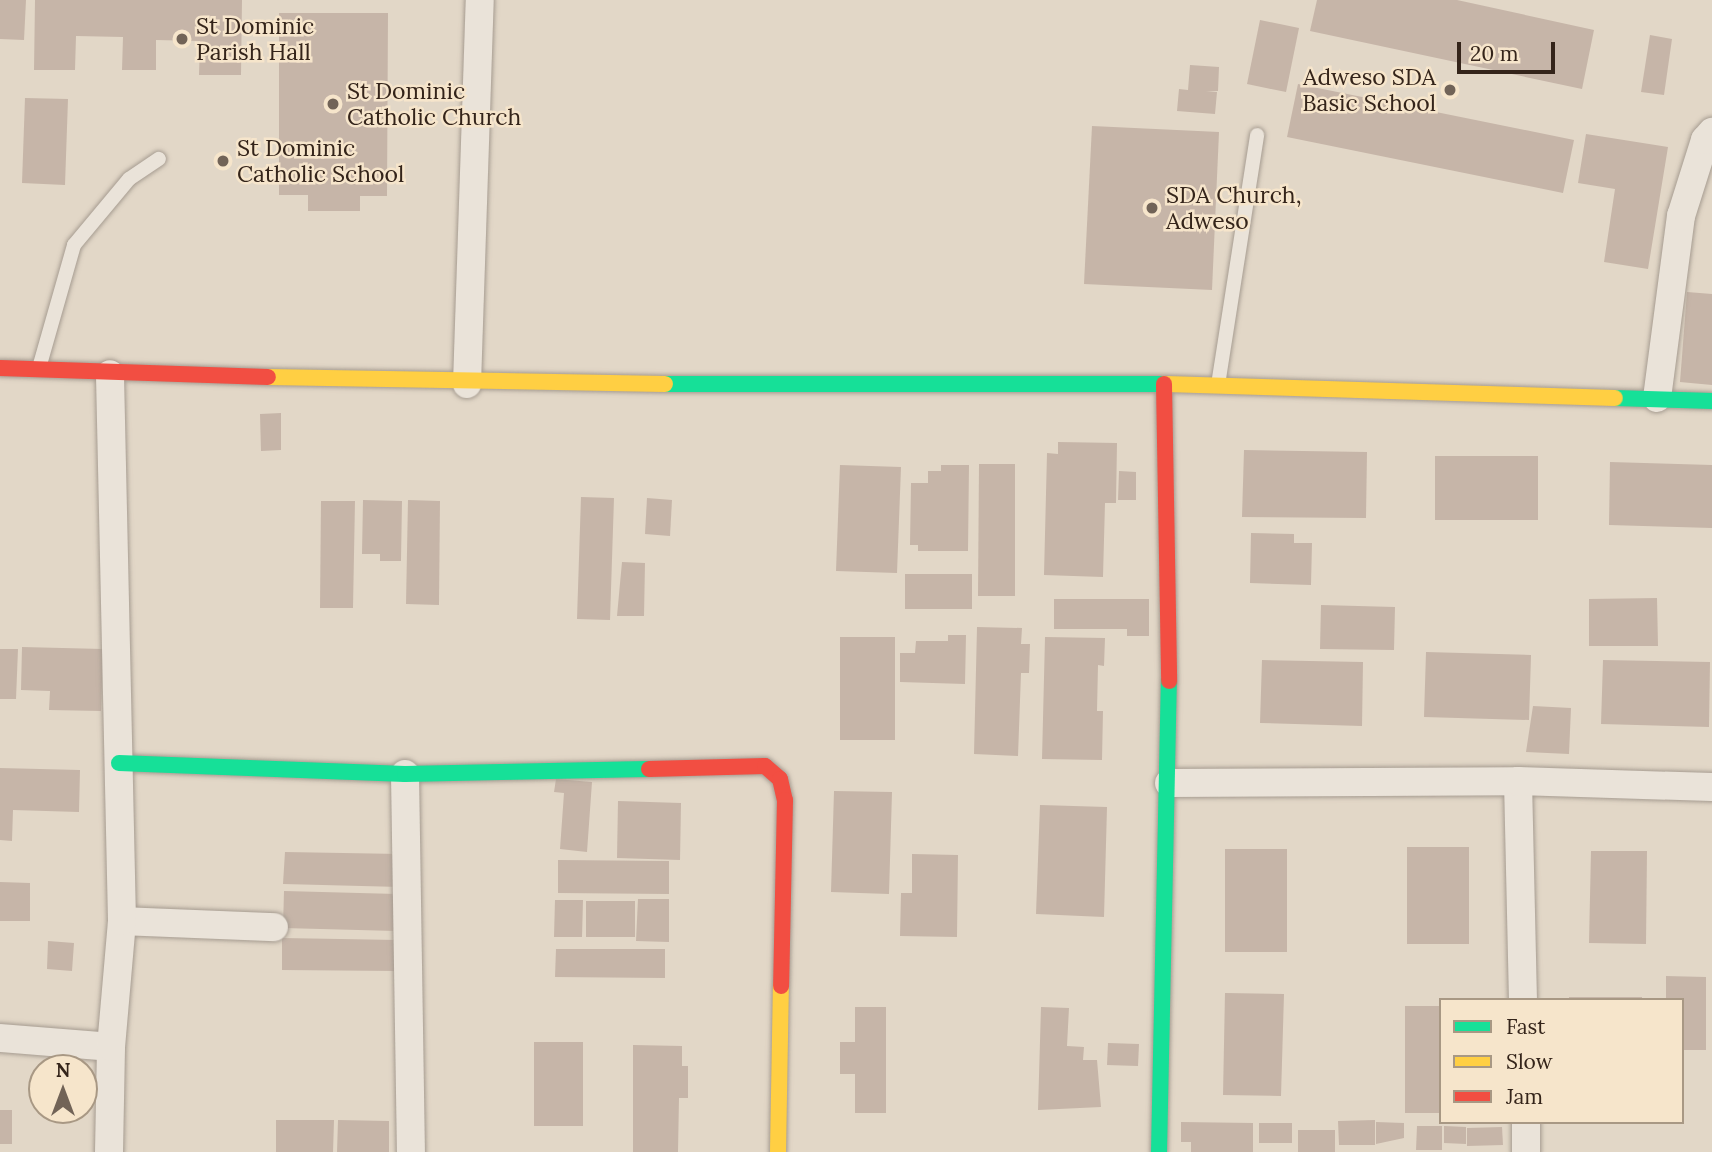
<!DOCTYPE html>
<style>
body{margin:0}
#map{position:relative;width:1712px;height:1152px;overflow:hidden;background:#e2d7c7;font-family:Lora,serif}
div>[style]{position:absolute}
.building>*{inset:0;background:#c6b5a8}
.roads{filter:drop-shadow(0 0 2px #a69c91) drop-shadow(0 0 2px #a69c91)}
.lane>*{height:14px;margin:-7px;padding:0 7px;transform-origin:7px;border-radius:7px;background:#eae3d9}
.street>*{height:28px;margin:-14px;padding:0 14px;transform-origin:14px;border-radius:14px;background:#eae3d9}
.fast>*{height:16px;margin:-8px;padding:0 8px;transform-origin:8px;border-radius:8px;background:#16e098}
.slow>*{height:16px;margin:-8px;padding:0 8px;transform-origin:8px;border-radius:8px;background:#ffcf43}
.jam>*{height:16px;margin:-8px;padding:0 8px;transform-origin:8px;border-radius:8px;background:#f24e42}
.dots>*{width:19px;height:19px;translate:-50% -50%;box-sizing:border-box;border:4px solid #f6e5cb;border-radius:50%}
span{translate:-50% -50%;white-space:nowrap;text-align:center;line-height:1.15;-webkit-text-stroke:5px #f6e5cb;paint-order:stroke}
.poi-label{font-size:23px;color:#34241a}
.left{translate:0 -50%;text-align:left}
.right{translate:-100% -50%;text-align:right}
.legend{position:absolute;left:1439px;top:998px;width:245px;height:126px;box-sizing:border-box;background:#f6e5cb;border:2px solid #a89884;margin:0;padding:9px 12px;list-style:none;font-size:21px;color:#34241a}
.legend li{display:flex;align-items:center;gap:14px;height:35px}
.legend b{width:35px;border:2px solid #a89884}
.north{position:absolute;left:28px;top:1054px;width:70px;height:70px;box-sizing:border-box;background:#f6e5cb;border:2px solid #a89884;border-radius:50%;rotate:0deg;font-size:19px;font-weight:700;line-height:28px;text-align:center;color:#34241a}
.north::after{content:'';display:block;margin:auto;width:24px;height:32px;background:#716357;clip-path:polygon(50% 0,100% 100%,50% 72%,0 100%)}
.scale{position:absolute;left:1457px;top:42px;width:98px;height:32px;box-sizing:border-box;border:4px solid #34241a;border-top:0;padding-left:9px;font-size:21px;line-height:24px;white-space:nowrap;color:#34241a;-webkit-text-stroke:5px #f6e5cb;paint-order:stroke}
</style>
<div id="map">
<div class="building">
<div style="clip-path:polygon(0 0,26px 0,24px 40px,0 39px)"></div>
<div style="clip-path:polygon(35px 0,242px 0,241px 75px,199px 75px,200px 41px,156px 40px,156px 70px,122px 70px,123px 37px,76px 36px,75px 70px,34px 70px)"></div>
<div style="clip-path:polygon(1317px 0,1457px 0,1594px 30px,1582px 89px,1310px 31px)"></div>
<div style="clip-path:polygon(279px 13px,388px 13px,387px 196px,360px 196px,360px 211px,308px 211px,308px 195px,279px 195px)"></div>
<div style="clip-path:polygon(1260px 20px,1299px 28px,1286px 92px,1247px 84px)"></div>
<div style="clip-path:polygon(1650px 35px,1672px 39px,1664px 95px,1641px 92px)"></div>
<div style="clip-path:polygon(1190px 65px,1219px 67px,1218px 91px,1206px 91px,1217px 92px,1215px 114px,1177px 111px,1179px 89px,1188px 90px)"></div>
<div style="clip-path:polygon(1298px 84px,1574px 140px,1563px 193px,1287px 137px)"></div>
<div style="clip-path:polygon(25px 98px,68px 99px,65px 185px,22px 183px)"></div>
<div style="clip-path:polygon(1092px 126px,1219px 132px,1212px 290px,1084px 284px)"></div>
<div style="clip-path:polygon(1586px 134px,1668px 147px,1648px 269px,1604px 262px,1615px 189px,1578px 183px)"></div>
<div style="clip-path:polygon(1687px 292px,1712px 294px,1712px 385px,1680px 382px)"></div>
<div style="clip-path:polygon(281px 413px,281px 450px,261px 451px,260px 414px)"></div>
<div style="clip-path:polygon(1058px 442px,1117px 443px,1116px 503px,1105px 503px,1103px 577px,1044px 575px,1047px 453px,1058px 454px)"></div>
<div style="clip-path:polygon(1244px 450px,1367px 452px,1366px 518px,1242px 517px)"></div>
<div style="clip-path:polygon(1435px 456px,1538px 456px,1538px 520px,1435px 520px)"></div>
<div style="clip-path:polygon(1610px 462px,1712px 465px,1712px 528px,1609px 525px)"></div>
<div style="clip-path:polygon(979px 464px,1015px 464px,1015px 596px,978px 596px)"></div>
<div style="clip-path:polygon(840px 465px,901px 467px,897px 573px,836px 571px)"></div>
<div style="clip-path:polygon(941px 465px,969px 465px,968px 551px,918px 551px,918px 545px,910px 545px,911px 483px,928px 483px,928px 471px,941px 471px)"></div>
<div style="clip-path:polygon(1119px 471px,1136px 472px,1136px 500px,1118px 500px)"></div>
<div style="clip-path:polygon(581px 497px,614px 498px,610px 620px,577px 619px)"></div>
<div style="clip-path:polygon(647px 498px,672px 500px,670px 536px,645px 534px)"></div>
<div style="clip-path:polygon(363px 500px,402px 501px,401px 561px,380px 561px,380px 554px,362px 554px)"></div>
<div style="clip-path:polygon(408px 500px,440px 501px,439px 605px,406px 604px)"></div>
<div style="clip-path:polygon(321px 501px,355px 501px,353px 608px,320px 608px)"></div>
<div style="clip-path:polygon(1251px 533px,1294px 534px,1294px 543px,1312px 543px,1311px 585px,1250px 583px)"></div>
<div style="clip-path:polygon(622px 562px,645px 563px,644px 616px,617px 616px)"></div>
<div style="clip-path:polygon(905px 574px,972px 574px,972px 609px,905px 609px)"></div>
<div style="clip-path:polygon(1657px 598px,1658px 646px,1589px 646px,1589px 599px)"></div>
<div style="clip-path:polygon(1054px 599px,1149px 599px,1149px 636px,1127px 636px,1127px 629px,1054px 629px)"></div>
<div style="clip-path:polygon(1321px 605px,1395px 607px,1394px 650px,1320px 649px)"></div>
<div style="clip-path:polygon(977px 627px,1022px 628px,1021px 644px,1030px 644px,1029px 673px,1021px 673px,1018px 756px,974px 754px)"></div>
<div style="clip-path:polygon(948px 635px,966px 635px,965px 684px,900px 682px,900px 653px,915px 653px,916px 641px,948px 641px)"></div>
<div style="clip-path:polygon(840px 637px,895px 637px,895px 740px,840px 740px)"></div>
<div style="clip-path:polygon(1045px 637px,1105px 638px,1104px 666px,1098px 665px,1097px 711px,1103px 711px,1102px 760px,1042px 759px)"></div>
<div style="clip-path:polygon(22px 647px,103px 649px,101px 711px,49px 710px,50px 691px,21px 690px)"></div>
<div style="clip-path:polygon(0 649px,18px 649px,16px 699px,0 699px)"></div>
<div style="clip-path:polygon(1426px 652px,1531px 655px,1529px 720px,1424px 717px)"></div>
<div style="clip-path:polygon(1262px 660px,1363px 662px,1362px 726px,1260px 723px)"></div>
<div style="clip-path:polygon(1603px 660px,1710px 662px,1709px 727px,1601px 724px)"></div>
<div style="clip-path:polygon(1533px 706px,1571px 708px,1569px 754px,1526px 752px)"></div>
<div style="clip-path:polygon(0 768px,80px 770px,79px 812px,13px 810px,12px 841px,0 840px)"></div>
<div style="clip-path:polygon(556px 779px,592px 782px,587px 852px,560px 849px,564px 793px,554px 792px)"></div>
<div style="clip-path:polygon(834px 791px,892px 792px,889px 894px,831px 892px)"></div>
<div style="clip-path:polygon(618px 801px,681px 803px,680px 860px,617px 858px)"></div>
<div style="clip-path:polygon(1040px 805px,1107px 807px,1104px 917px,1036px 914px)"></div>
<div style="clip-path:polygon(1407px 847px,1469px 847px,1469px 944px,1407px 944px)"></div>
<div style="clip-path:polygon(1225px 849px,1287px 849px,1287px 952px,1225px 952px)"></div>
<div style="clip-path:polygon(1591px 851px,1647px 851px,1646px 944px,1589px 943px)"></div>
<div style="clip-path:polygon(285px 852px,401px 854px,401px 887px,283px 884px)"></div>
<div style="clip-path:polygon(912px 854px,958px 855px,957px 937px,900px 936px,901px 893px,912px 893px)"></div>
<div style="clip-path:polygon(558px 860px,669px 861px,669px 894px,558px 893px)"></div>
<div style="clip-path:polygon(0 882px,30px 883px,30px 921px,0 921px)"></div>
<div style="clip-path:polygon(284px 891px,397px 894px,396px 931px,283px 928px)"></div>
<div style="clip-path:polygon(638px 899px,669px 899px,669px 942px,636px 941px)"></div>
<div style="clip-path:polygon(555px 900px,583px 900px,582px 937px,554px 937px)"></div>
<div style="clip-path:polygon(586px 901px,635px 901px,635px 937px,586px 937px)"></div>
<div style="clip-path:polygon(282px 938px,397px 940px,397px 971px,282px 970px)"></div>
<div style="clip-path:polygon(48px 941px,74px 943px,72px 971px,47px 969px)"></div>
<div style="clip-path:polygon(556px 949px,665px 949px,665px 978px,555px 977px)"></div>
<div style="clip-path:polygon(1666px 976px,1706px 977px,1706px 1050px,1682px 1050px,1682px 1000px,1666px 1000px)"></div>
<div style="clip-path:polygon(1225px 993px,1284px 994px,1281px 1096px,1223px 1095px)"></div>
<div style="clip-path:polygon(1569px 997px,1642px 997px,1642px 1000px,1569px 1000px)"></div>
<div style="clip-path:polygon(1405px 1006px,1441px 1006px,1441px 1113px,1405px 1113px)"></div>
<div style="clip-path:polygon(855px 1007px,886px 1007px,886px 1113px,855px 1113px,855px 1074px,840px 1074px,840px 1042px,855px 1042px)"></div>
<div style="clip-path:polygon(1041px 1007px,1069px 1008px,1067px 1046px,1084px 1047px,1083px 1060px,1097px 1060px,1101px 1107px,1038px 1110px)"></div>
<div style="clip-path:polygon(534px 1042px,583px 1042px,583px 1126px,534px 1126px)"></div>
<div style="clip-path:polygon(1108px 1043px,1139px 1044px,1138px 1066px,1107px 1065px)"></div>
<div style="clip-path:polygon(633px 1045px,682px 1046px,682px 1066px,688px 1066px,688px 1098px,679px 1098px,678px 1152px,633px 1152px)"></div>
<div style="clip-path:polygon(0 1110px,12px 1110px,12px 1144px,0 1144px)"></div>
<div style="clip-path:polygon(276px 1120px,334px 1120px,333px 1152px,276px 1152px)"></div>
<div style="clip-path:polygon(338px 1120px,389px 1121px,389px 1152px,337px 1152px)"></div>
<div style="clip-path:polygon(1375px 1120px,1375px 1145px,1339px 1145px,1338px 1121px)"></div>
<div style="clip-path:polygon(1181px 1122px,1253px 1123px,1253px 1152px,1191px 1152px,1191px 1142px,1181px 1142px)"></div>
<div style="clip-path:polygon(1376px 1122px,1404px 1123px,1404px 1138px,1376px 1144px)"></div>
<div style="clip-path:polygon(1259px 1123px,1292px 1123px,1292px 1143px,1259px 1143px)"></div>
<div style="clip-path:polygon(1417px 1126px,1442px 1126px,1442px 1150px,1416px 1150px)"></div>
<div style="clip-path:polygon(1444px 1126px,1466px 1127px,1466px 1144px,1444px 1143px)"></div>
<div style="clip-path:polygon(1502px 1127px,1503px 1145px,1467px 1146px,1467px 1128px)"></div>
<div style="clip-path:polygon(1298px 1130px,1335px 1130px,1335px 1152px,1298px 1152px)"></div>
</div>
<div class="roads">
<div class="lane">
<div style="left:39px;top:368px;width:128px;rotate:-74.1deg"></div>
<div style="left:74px;top:245px;width:86px;rotate:-50.2deg"></div>
<div style="left:129px;top:179px;width:36px;rotate:-34deg"></div>
<div style="left:1218px;top:385px;width:253px;rotate:-81.1deg"></div>
</div>
<div class="street">
<div style="left:467px;top:384px;width:384px;rotate:-88.1deg"></div>
<div style="left:1657px;top:398px;width:184px;rotate:-82.5deg"></div>
<div style="left:1681px;top:216px;width:80px;rotate:-72.5deg"></div>
<div style="left:1705px;top:140px;width:11px;rotate:-49deg"></div>
<div style="left:405px;top:774px;width:378px;rotate:89.1deg"></div>
<div style="left:1518px;top:781px;width:219px;rotate:88.7deg"></div>
<div style="left:1169px;top:783px;width:349px;rotate:-0.3deg"></div>
<div style="left:1518px;top:781px;width:194px;rotate:1.8deg"></div>
<div style="left:122px;top:921px;width:152px;rotate:2.3deg"></div>
<div style="left:0;top:1038px;width:111px;rotate:4.6deg"></div>
<div style="left:1526px;top:1122px;width:30px;rotate:90deg"></div>
<div style="left:109px;top:1152px;width:105px;rotate:-88.9deg"></div>
<div style="left:111px;top:1047px;width:126px;rotate:-85deg"></div>
<div style="left:122px;top:921px;width:547px;rotate:-91.26deg"></div>
</div>
<div class="fast">
<div style="left:665px;top:384px;width:501px"></div>
<div style="left:1615px;top:398px;width:97px;rotate:1.8deg"></div>
<div style="left:119px;top:763px;width:286px;rotate:2.2deg"></div>
<div style="left:405px;top:774px;width:244px;rotate:-1.2deg"></div>
<div style="left:1159px;top:1152px;width:471px;rotate:-88.8deg"></div>
</div>
<div class="slow">
<div style="left:268px;top:377px;width:397px;rotate:1deg"></div>
<div style="left:1166px;top:384px;width:449px;rotate:1.8deg"></div>
<div style="left:778px;top:1152px;width:166px;rotate:-89deg"></div>
</div>
<div class="jam">
<div style="left:0;top:368px;width:268px;rotate:1.9deg"></div>
<div style="left:1164px;top:384px;width:297px;rotate:89deg"></div>
<div style="left:649px;top:769px;width:116px;rotate:-1.5deg"></div>
<div style="left:765px;top:766px;width:20px;rotate:41deg"></div>
<div style="left:780px;top:779px;width:22px;rotate:77deg"></div>
<div style="left:785px;top:800px;width:186px;rotate:91.2deg"></div>
</div>
</div>
<div class="dots">
<div style="left:182px;top:39px;background:#716357"></div>
<div style="left:1450px;top:90px;background:#716357"></div>
<div style="left:333px;top:104px;background:#716357"></div>
<div style="left:223px;top:161px;background:#716357"></div>
<div style="left:1152px;top:208px;background:#716357"></div>
</div>
<div class="poi-label">
<span class="left" style="left:196px;top:39px">St Dominic<br>Parish Hall</span>
<span class="right" style="left:1436px;top:90px">Adweso SDA<br>Basic School</span>
<span class="left" style="left:347px;top:104px">St Dominic<br>Catholic Church</span>
<span class="left" style="left:237px;top:161px">St Dominic<br>Catholic School</span>
<span class="left" style="left:1166px;top:208px">SDA Church,<br>Adweso</span>
</div>
<ul class="legend">
<li><b style="height:9px;background:#16e098"></b>Fast</li>
<li><b style="height:9px;background:#ffcf43"></b>Slow</li>
<li><b style="height:9px;background:#f24e42"></b>Jam</li>
</ul>
<div class="north">N</div>
<div class="scale">20 m</div>
</div>
